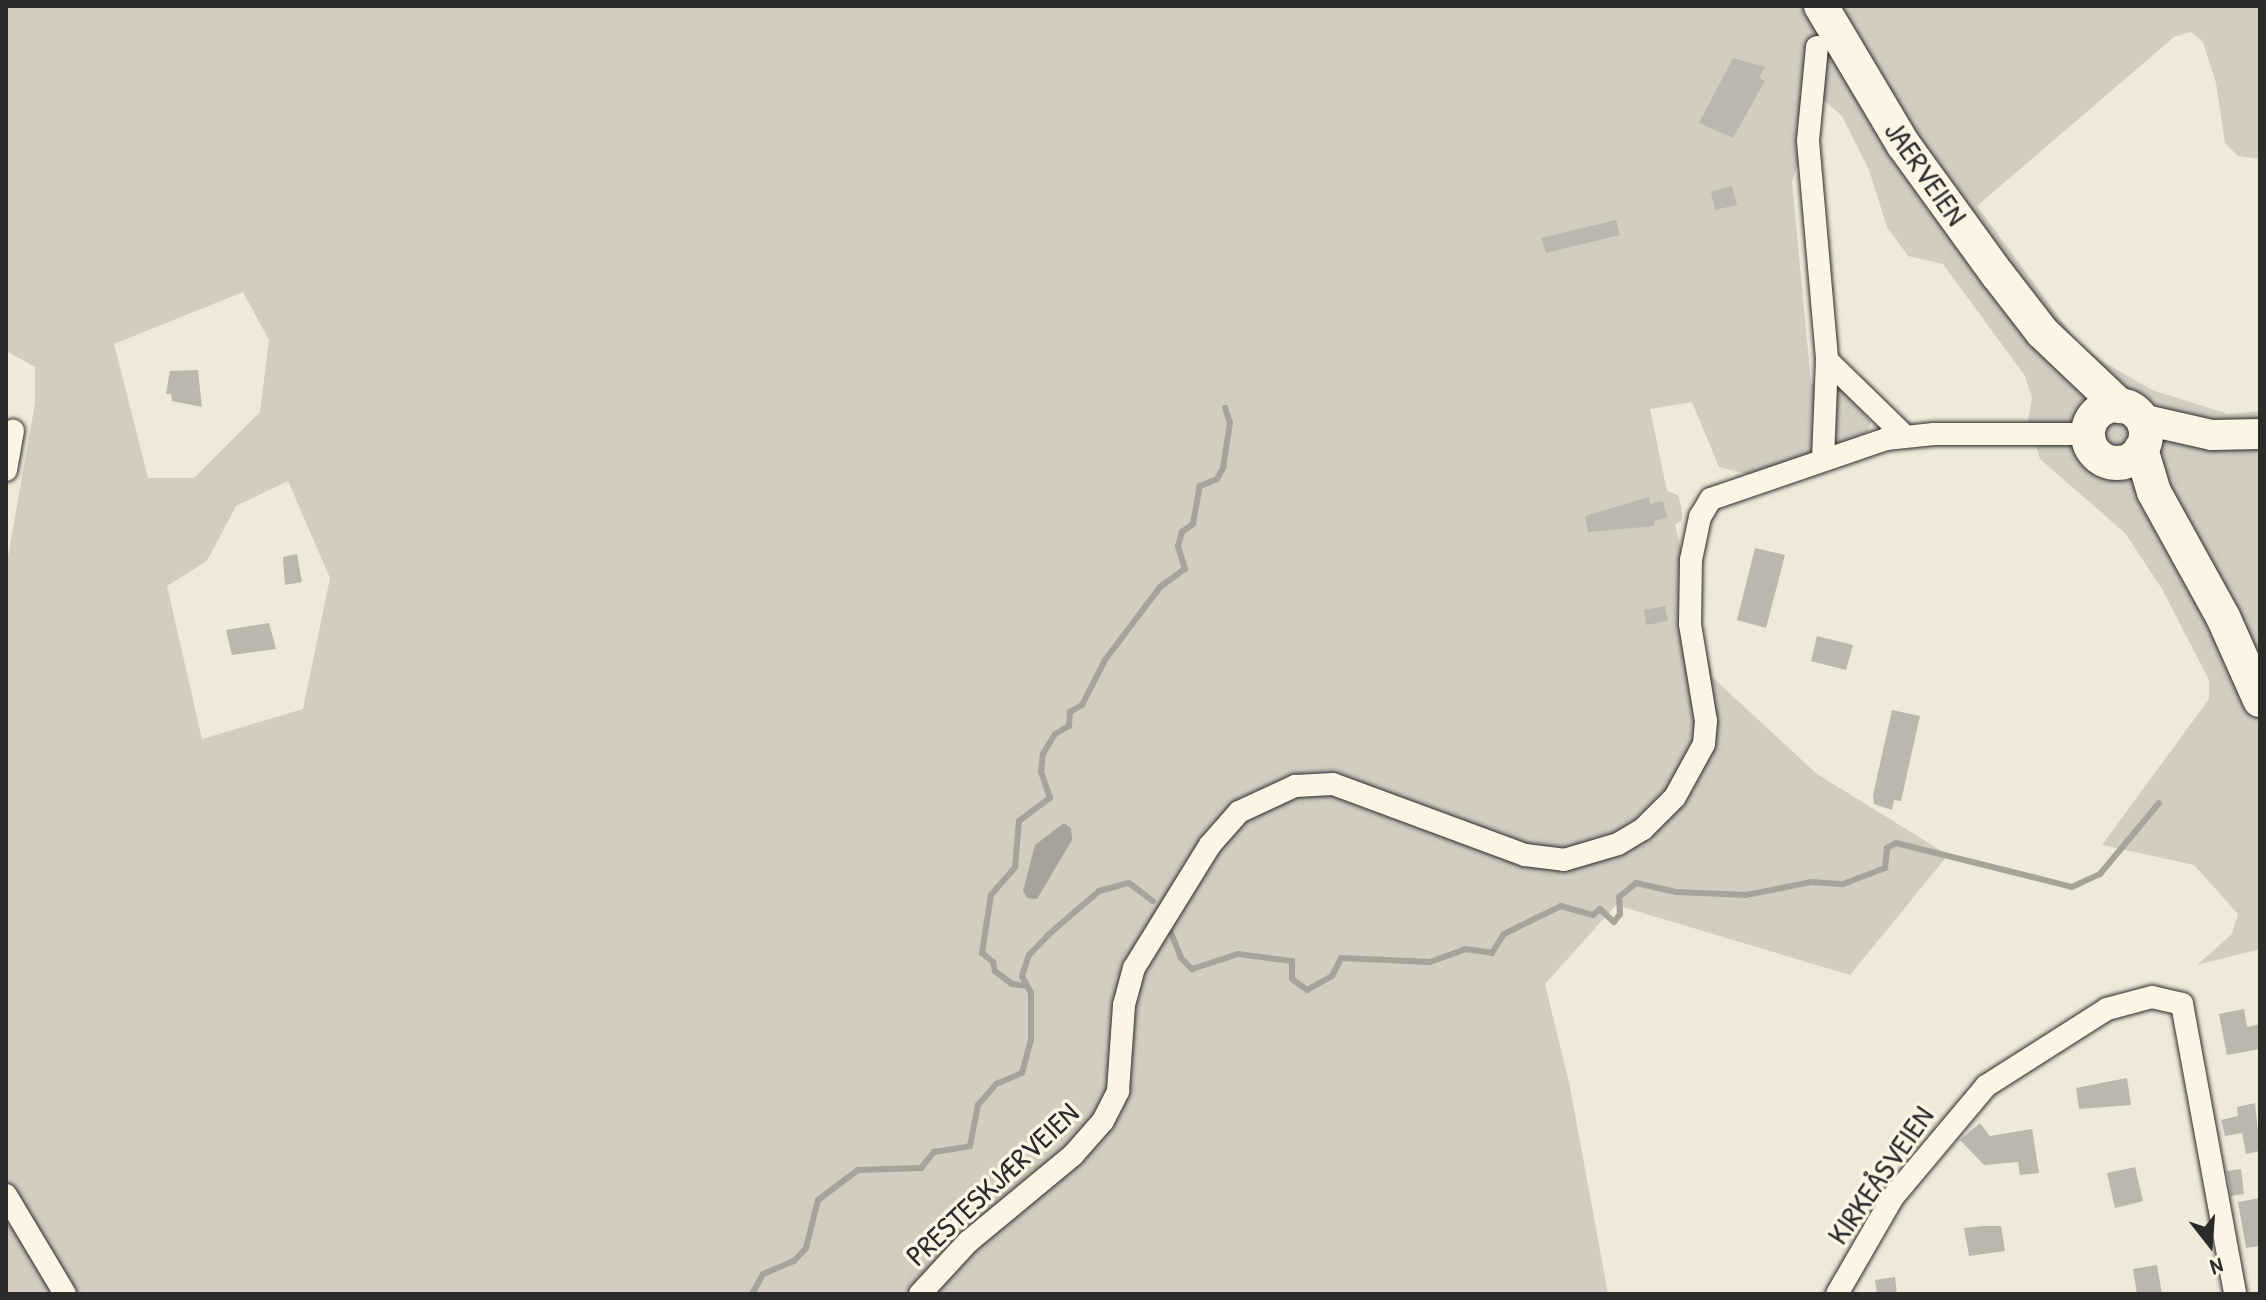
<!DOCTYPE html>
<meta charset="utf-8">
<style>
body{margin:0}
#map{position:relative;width:2266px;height:1300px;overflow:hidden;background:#efe9da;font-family:"Patrick Hand",sans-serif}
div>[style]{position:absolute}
.green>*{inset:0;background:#d2cdc0}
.water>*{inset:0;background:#a6a399}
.stream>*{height:6px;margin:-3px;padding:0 3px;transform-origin:3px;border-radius:3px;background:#a6a399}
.building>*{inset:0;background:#bcb7ac}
.roads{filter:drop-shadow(0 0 2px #2b2b2b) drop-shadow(0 0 2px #2b2b2b)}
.minor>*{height:22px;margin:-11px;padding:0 11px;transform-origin:11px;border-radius:11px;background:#fcf5e5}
.secondary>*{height:30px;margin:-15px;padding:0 15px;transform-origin:15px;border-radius:15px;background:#fcf5e5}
.primary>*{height:34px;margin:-17px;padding:0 17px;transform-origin:17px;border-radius:17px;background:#fcf5e5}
.primary>.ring{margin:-17px;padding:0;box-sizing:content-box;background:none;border:34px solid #fcf5e5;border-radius:50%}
span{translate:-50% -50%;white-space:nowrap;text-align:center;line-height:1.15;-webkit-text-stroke:7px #fcf5e5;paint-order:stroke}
.street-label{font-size:30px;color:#2b2b2b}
.frame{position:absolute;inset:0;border:8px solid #2b2b2b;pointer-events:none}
.north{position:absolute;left:2170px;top:1204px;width:80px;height:80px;-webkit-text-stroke:6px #fcf5e5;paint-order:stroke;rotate:163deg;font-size:22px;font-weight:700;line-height:32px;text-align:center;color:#2b2b2b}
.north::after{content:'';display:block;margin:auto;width:28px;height:36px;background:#2b2b2b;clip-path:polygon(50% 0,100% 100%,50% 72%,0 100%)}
</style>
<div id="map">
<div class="green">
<div style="clip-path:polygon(evenodd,6px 6px,2260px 6px,2260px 159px,2238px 156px,2225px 143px,2216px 83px,2203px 42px,2191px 32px,2174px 37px,1977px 206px,2078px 343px,2102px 361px,2152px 390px,2228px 414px,2260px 411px,2260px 949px,2197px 965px,2232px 934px,2238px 914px,2194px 865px,2102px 845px,2209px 699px,2209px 680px,2162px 589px,2125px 533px,2040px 459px,2028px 420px,2032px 398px,2025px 376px,1943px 264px,1908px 256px,1887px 227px,1869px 170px,1842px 116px,1821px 98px,1792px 181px,1811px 383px,1838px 386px,1871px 422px,1867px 432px,1789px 467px,1753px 476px,1719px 467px,1692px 402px,1650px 409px,1667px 491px,1678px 495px,1682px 510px,1682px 520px,1675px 525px,1713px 678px,1817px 774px,1948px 855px,1850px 975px,1616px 905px,1545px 984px,1570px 1087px,1608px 1294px,6px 1294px,6px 568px,35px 403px,35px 367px,6px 351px,6px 6px,243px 292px,269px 340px,260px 412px,194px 478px,148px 478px,114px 344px,243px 292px,6px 6px,288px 481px,330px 578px,303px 709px,202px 739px,167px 586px,207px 561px,236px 506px,288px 481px)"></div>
</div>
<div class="water">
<div style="clip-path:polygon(1064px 823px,1071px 828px,1072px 840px,1037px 899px,1027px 898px,1023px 891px,1035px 845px)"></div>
</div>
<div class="stream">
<div style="left:1169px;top:928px;width:32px;rotate:68deg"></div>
<div style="left:1181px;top:958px;width:16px;rotate:45deg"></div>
<div style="left:1192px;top:969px;width:48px;rotate:-18.1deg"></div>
<div style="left:1238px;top:954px;width:54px;rotate:7.4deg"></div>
<div style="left:1292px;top:961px;width:18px;rotate:90deg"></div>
<div style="left:1292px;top:979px;width:19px;rotate:36deg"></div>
<div style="left:1307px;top:990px;width:29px;rotate:-29deg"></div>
<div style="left:1332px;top:976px;width:20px;rotate:-63deg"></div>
<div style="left:1341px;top:958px;width:89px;rotate:2.6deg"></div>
<div style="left:1430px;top:962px;width:37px;rotate:-20deg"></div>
<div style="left:1465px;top:949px;width:27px;rotate:8deg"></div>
<div style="left:1492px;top:953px;width:22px;rotate:-58deg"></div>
<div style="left:1504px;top:934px;width:64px;rotate:-26.2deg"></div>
<div style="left:1561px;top:906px;width:33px;rotate:16deg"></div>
<div style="left:1593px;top:915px;width:9px;rotate:-41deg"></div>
<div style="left:1600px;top:909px;width:19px;rotate:43deg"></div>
<div style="left:1614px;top:922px;width:10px;rotate:-53deg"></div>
<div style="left:1620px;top:914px;width:17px;rotate:-93deg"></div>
<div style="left:1619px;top:897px;width:22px;rotate:-39deg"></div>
<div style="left:1636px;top:883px;width:41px;rotate:12.7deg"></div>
<div style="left:1676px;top:892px;width:70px;rotate:2.5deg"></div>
<div style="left:1746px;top:895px;width:66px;rotate:-11.3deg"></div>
<div style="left:1811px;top:882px;width:32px;rotate:4deg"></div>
<div style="left:1843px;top:884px;width:45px;rotate:-20.9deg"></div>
<div style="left:1885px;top:868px;width:20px;rotate:-84deg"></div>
<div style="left:1887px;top:848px;width:10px;rotate:-29deg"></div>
<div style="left:1896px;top:843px;width:181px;rotate:14deg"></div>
<div style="left:2072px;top:887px;width:31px;rotate:-25deg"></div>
<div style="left:2100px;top:874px;width:92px;rotate:-50.3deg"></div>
<div style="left:1027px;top:986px;width:15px;rotate:-172deg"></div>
<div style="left:1012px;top:984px;width:21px;rotate:-143deg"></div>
<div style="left:995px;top:971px;width:9px;rotate:-103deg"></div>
<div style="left:993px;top:962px;width:14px;rotate:-141deg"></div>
<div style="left:982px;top:953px;width:59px;rotate:-81.2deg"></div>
<div style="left:991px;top:895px;width:37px;rotate:-49deg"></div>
<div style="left:1015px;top:867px;width:46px;rotate:-85deg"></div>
<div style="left:1019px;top:821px;width:39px;rotate:-37deg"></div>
<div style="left:1050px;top:798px;width:28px;rotate:-109deg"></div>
<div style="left:1041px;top:772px;width:18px;rotate:-84deg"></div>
<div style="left:1043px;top:754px;width:23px;rotate:-59deg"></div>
<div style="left:1055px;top:734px;width:16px;rotate:-30deg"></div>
<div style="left:1069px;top:726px;width:14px;rotate:-86deg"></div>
<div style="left:1070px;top:712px;width:14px;rotate:-30deg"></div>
<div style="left:1082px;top:705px;width:51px;rotate:-62.9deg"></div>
<div style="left:1105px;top:660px;width:91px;rotate:-53deg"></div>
<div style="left:1160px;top:587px;width:31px;rotate:-36deg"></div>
<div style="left:1185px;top:569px;width:24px;rotate:-107deg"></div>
<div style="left:1178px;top:546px;width:15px;rotate:-74deg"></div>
<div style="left:1182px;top:532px;width:14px;rotate:-36deg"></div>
<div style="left:1193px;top:524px;width:39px;rotate:-80deg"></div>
<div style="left:1200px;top:486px;width:18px;rotate:-22deg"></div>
<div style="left:1217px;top:479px;width:13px;rotate:-61deg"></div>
<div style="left:1223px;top:468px;width:46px;rotate:-81.2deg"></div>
<div style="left:1230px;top:423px;width:16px;rotate:-108deg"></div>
<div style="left:752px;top:1294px;width:23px;rotate:-61deg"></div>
<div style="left:763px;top:1274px;width:34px;rotate:-23deg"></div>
<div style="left:794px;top:1261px;width:18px;rotate:-47deg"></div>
<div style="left:806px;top:1248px;width:49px;rotate:-76deg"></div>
<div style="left:818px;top:1200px;width:50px;rotate:-36.9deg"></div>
<div style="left:858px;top:1170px;width:63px;rotate:-1.8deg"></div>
<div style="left:921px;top:1168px;width:21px;rotate:-51deg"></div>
<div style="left:934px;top:1152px;width:36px;rotate:-9deg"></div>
<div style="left:970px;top:1146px;width:42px;rotate:-79deg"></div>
<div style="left:978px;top:1105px;width:28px;rotate:-49deg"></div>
<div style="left:996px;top:1084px;width:28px;rotate:-23deg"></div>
<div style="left:1022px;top:1073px;width:35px;rotate:-75deg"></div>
<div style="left:1031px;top:1039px;width:46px;rotate:-90deg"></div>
<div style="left:1031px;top:993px;width:19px;rotate:-118deg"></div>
<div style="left:1022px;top:976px;width:22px;rotate:-72deg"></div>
<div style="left:1029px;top:955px;width:28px;rotate:-46deg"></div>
<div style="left:1048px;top:935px;width:67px;rotate:-40.8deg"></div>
<div style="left:1099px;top:891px;width:31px;rotate:-15deg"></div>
<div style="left:1129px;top:883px;width:30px;rotate:37deg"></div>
</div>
<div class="building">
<div style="clip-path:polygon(1733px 58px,1765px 67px,1759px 78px,1765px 81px,1733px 138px,1699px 123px)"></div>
<div style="clip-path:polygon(1732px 186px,1737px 205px,1715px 210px,1711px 192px)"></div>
<div style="clip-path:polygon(1616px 220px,1620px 235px,1546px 253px,1541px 238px)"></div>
<div style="clip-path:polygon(198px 370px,202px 407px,172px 401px,171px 394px,166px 394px,170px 371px)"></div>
<div style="clip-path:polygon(1649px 497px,1650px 504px,1663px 501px,1667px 518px,1654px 521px,1655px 526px,1588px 532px,1585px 516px)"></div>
<div style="clip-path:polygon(1755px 548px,1785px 555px,1766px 628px,1737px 620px)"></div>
<div style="clip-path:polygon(297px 554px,302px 582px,285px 585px,283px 557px)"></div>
<div style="clip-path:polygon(1665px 606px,1668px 621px,1646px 625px,1644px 610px)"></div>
<div style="clip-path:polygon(269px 623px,276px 649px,232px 655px,226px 630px)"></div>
<div style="clip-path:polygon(1817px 636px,1853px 645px,1846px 670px,1811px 661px)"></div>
<div style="clip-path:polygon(1892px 710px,1920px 716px,1901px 801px,1894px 800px,1892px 810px,1874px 804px,1873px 795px)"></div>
<div style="clip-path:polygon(2244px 1009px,2247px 1027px,2260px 1024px,2260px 1049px,2227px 1055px,2219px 1014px)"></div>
<div style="clip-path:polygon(2127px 1078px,2131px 1105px,2079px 1109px,2076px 1088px)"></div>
<div style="clip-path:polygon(2255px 1103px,2260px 1151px,2246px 1154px,2242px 1133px,2225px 1136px,2221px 1120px,2238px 1116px,2237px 1107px)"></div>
<div style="clip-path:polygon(1980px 1123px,1990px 1136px,2032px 1129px,2039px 1173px,2020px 1175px,2018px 1162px,1984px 1165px,1960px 1140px)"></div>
<div style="clip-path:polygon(2135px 1167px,2143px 1201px,2115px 1208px,2107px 1173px)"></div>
<div style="clip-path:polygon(2241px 1169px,2244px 1194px,2231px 1196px,2227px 1171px)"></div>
<div style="clip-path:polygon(2260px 1198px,2260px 1246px,2246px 1248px,2238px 1202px)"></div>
<div style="clip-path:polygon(1983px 1226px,2001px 1226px,2005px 1251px,1969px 1256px,1964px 1228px)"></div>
<div style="clip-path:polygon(2157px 1265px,2162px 1294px,2137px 1294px,2133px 1269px)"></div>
<div style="clip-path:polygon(1895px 1277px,1897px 1294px,1877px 1294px,1875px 1280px)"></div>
</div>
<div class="roads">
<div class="minor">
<div style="left:1817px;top:47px;width:94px;rotate:95.5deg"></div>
<div style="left:1808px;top:141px;width:220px;rotate:85deg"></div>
<div style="left:1827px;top:360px;width:99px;rotate:92.3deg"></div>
<div style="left:1827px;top:360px;width:109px;rotate:44.3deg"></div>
<div style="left:6px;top:470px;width:40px;rotate:-80deg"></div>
<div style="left:6px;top:1195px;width:115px;rotate:59.2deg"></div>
<div style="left:920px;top:1294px;width:71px;rotate:-47.3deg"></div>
<div style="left:968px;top:1242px;width:136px;rotate:-39.6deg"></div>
<div style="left:1073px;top:1155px;width:45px;rotate:-48.6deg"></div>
<div style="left:1103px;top:1121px;width:34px;rotate:-63deg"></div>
<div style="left:1118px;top:1091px;width:86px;rotate:-86deg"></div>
<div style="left:1124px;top:1005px;width:38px;rotate:-75deg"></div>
<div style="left:1134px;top:968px;width:145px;rotate:-58.3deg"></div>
<div style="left:1210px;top:845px;width:44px;rotate:-48.7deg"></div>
<div style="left:1239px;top:812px;width:62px;rotate:-24.9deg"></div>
<div style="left:1295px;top:786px;width:38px;rotate:-3deg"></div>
<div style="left:1333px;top:784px;width:205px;rotate:20.3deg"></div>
<div style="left:1525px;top:855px;width:39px;rotate:7deg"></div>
<div style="left:1564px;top:860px;width:56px;rotate:-16.5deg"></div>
<div style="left:1618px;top:844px;width:29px;rotate:-31deg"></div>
<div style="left:1643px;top:829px;width:45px;rotate:-45deg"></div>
<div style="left:1675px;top:797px;width:60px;rotate:-61.3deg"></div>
<div style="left:1704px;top:744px;width:23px;rotate:-85deg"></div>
<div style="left:1706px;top:721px;width:98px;rotate:-99.4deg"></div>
<div style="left:1690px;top:624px;width:64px;rotate:-89.1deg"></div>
<div style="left:1691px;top:560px;width:44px;rotate:-78.2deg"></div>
<div style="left:1700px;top:517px;width:21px;rotate:-59deg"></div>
<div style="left:1711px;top:499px;width:185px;rotate:-18.9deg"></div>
<div style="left:1886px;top:439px;width:48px;rotate:-5.9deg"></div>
<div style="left:1934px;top:434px;width:154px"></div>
<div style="left:1837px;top:1294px;width:112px;rotate:-60deg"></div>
<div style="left:1893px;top:1197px;width:145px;rotate:-50deg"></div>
<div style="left:1986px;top:1086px;width:143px;rotate:-32.5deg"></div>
<div style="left:2107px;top:1009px;width:47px;rotate:-14.9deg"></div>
<div style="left:2152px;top:997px;width:31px;rotate:13deg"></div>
<div style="left:2182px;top:1004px;width:295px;rotate:79.6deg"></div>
</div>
<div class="secondary">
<div style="left:2141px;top:419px;width:73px;rotate:12.7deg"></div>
<div style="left:2212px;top:435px;width:48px;rotate:-1.2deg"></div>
</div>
<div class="primary">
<div style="left:1821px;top:6px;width:161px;rotate:59.3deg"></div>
<div style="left:1903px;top:144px;width:162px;rotate:54.1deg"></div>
<div style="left:1998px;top:275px;width:72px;rotate:52.3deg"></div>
<div style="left:2042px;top:332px;width:108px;rotate:43.5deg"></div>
<div class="ring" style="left:2088px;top:405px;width:24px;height:24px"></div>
<div style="left:2141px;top:449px;width:45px;rotate:73.2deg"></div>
<div style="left:2154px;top:492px;width:143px;rotate:61.1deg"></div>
<div style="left:2223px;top:617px;width:91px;rotate:66deg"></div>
</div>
</div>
<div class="street-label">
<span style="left:1926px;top:173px;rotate:55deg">JAERVEIEN</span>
<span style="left:1880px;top:1175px;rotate:-55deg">KIRKEÅSVEIEN</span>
<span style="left:992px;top:1184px;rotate:-43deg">PRESTESKJÆRVEIEN</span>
</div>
<div class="frame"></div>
<div class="north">N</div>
</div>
